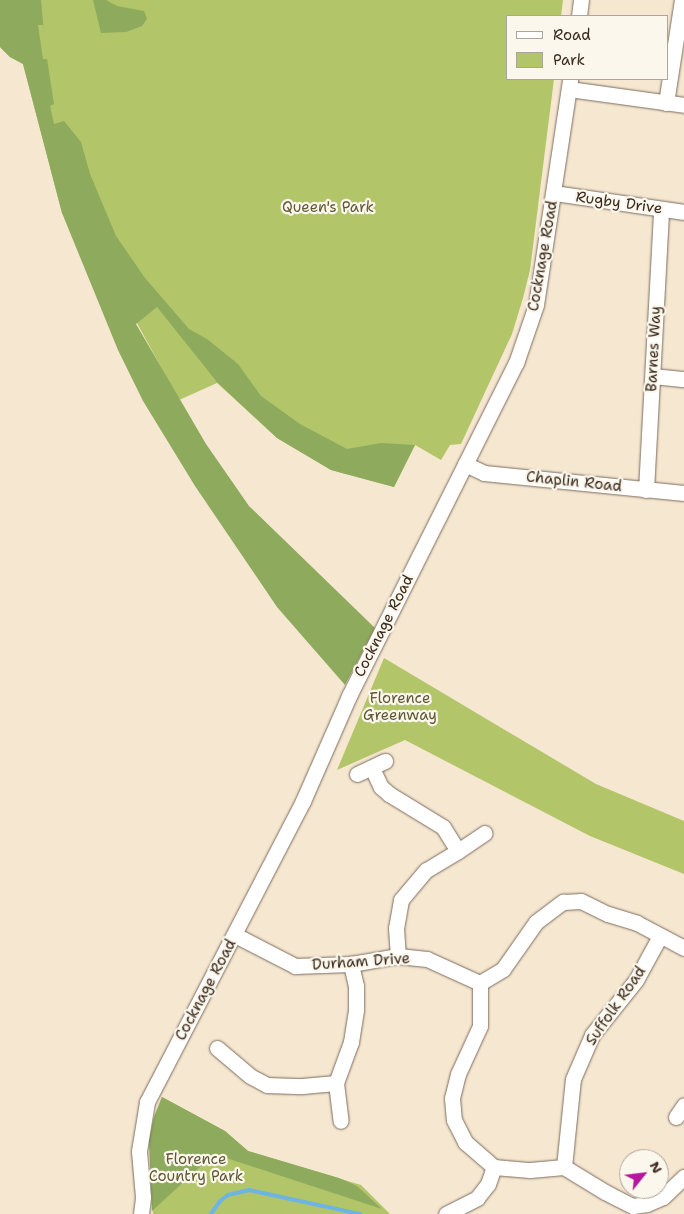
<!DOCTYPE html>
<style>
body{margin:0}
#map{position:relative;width:684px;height:1214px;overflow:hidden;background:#f6e7d1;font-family:"Shantell Sans",sans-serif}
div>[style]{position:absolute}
.green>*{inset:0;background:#b2c569}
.forest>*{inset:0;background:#8daa5d}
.stream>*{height:4px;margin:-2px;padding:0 2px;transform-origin:2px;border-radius:2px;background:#6db3e3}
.roads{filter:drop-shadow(0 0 1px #7c6c5d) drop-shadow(0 0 1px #7c6c5d)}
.minor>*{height:15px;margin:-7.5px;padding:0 7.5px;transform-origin:7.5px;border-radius:7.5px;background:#fff}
span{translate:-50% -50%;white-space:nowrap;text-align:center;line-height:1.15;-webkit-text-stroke:4.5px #fbf7ec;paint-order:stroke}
.street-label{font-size:15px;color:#3b2a1e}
.park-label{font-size:15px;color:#5f5834}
.legend{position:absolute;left:506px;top:15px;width:162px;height:65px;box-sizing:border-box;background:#fbf7ec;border:1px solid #aea59a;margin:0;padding:6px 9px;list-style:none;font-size:15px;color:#3b2a1e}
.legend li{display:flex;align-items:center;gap:10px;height:25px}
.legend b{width:25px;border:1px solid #aea59a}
.north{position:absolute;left:619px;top:1149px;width:50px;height:50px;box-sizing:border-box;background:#fbf7ec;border:1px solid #aea59a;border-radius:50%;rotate:61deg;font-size:14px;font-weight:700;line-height:20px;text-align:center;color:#3b2a1e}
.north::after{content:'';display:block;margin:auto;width:18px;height:22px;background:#b5179e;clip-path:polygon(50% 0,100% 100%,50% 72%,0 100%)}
</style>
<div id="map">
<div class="green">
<div style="clip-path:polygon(0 0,563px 0,561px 16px,508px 16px,508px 79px,554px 79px,530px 270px,523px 298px,512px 334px,461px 444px,450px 445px,441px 460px,415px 445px,394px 487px,331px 470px,277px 438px,217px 383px,179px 400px,138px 325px,109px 264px,62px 213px,23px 64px,10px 57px,0 47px)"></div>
<div style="clip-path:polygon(384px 658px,596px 784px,684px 821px,684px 874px,590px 836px,405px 740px,337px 770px)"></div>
<div style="clip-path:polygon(162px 1097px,225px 1131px,248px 1151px,361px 1185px,390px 1214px,153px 1214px,149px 1141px,154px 1117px)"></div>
</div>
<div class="forest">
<div style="clip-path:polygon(0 0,41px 0,44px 33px,43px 25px,38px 25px,43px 59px,47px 59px,54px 104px,50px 106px,54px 124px,64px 121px,81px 142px,90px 174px,116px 236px,145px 278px,189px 329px,207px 339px,238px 364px,261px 396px,300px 424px,347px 449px,381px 443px,415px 445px,394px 487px,331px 470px,277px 438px,217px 382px,157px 307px,136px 324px,206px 444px,249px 506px,375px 628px,345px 685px,277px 607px,195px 486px,143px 401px,118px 350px,62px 213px,23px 64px,10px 57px,0 47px)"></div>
<div style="clip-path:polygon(93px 0,106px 0,117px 6px,144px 11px,147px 19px,142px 26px,126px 32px,101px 33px)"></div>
<div style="clip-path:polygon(162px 1097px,225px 1131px,248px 1151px,339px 1178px,357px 1186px,382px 1209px,214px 1154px,152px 1211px,149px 1141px,154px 1117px)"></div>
</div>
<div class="stream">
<div style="left:211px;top:1214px;width:16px;rotate:-55deg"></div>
<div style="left:220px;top:1201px;width:10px;rotate:-37deg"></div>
<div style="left:228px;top:1195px;width:22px;rotate:-13deg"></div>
<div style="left:249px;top:1190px;width:114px;rotate:12.2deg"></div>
</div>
<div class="roads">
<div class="minor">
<div style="left:579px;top:16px;width:16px;rotate:-83deg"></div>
<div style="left:569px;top:89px;width:116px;rotate:7.9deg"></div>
<div style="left:666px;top:103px;width:104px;rotate:-81.2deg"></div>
<div style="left:554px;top:193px;width:131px;rotate:8.3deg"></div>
<div style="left:653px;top:376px;width:31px;rotate:6deg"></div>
<div style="left:465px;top:464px;width:21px;rotate:25deg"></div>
<div style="left:484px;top:473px;width:201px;rotate:5.7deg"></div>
<div style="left:646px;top:490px;width:281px;rotate:-86.9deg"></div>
<div style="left:372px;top:768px;width:21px;rotate:65deg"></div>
<div style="left:381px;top:787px;width:11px;rotate:41deg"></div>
<div style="left:389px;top:794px;width:63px;rotate:31.4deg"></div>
<div style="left:443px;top:827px;width:28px;rotate:58deg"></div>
<div style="left:458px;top:851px;width:37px;rotate:149deg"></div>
<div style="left:426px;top:870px;width:39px;rotate:130deg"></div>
<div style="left:401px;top:900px;width:28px;rotate:100deg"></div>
<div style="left:396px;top:928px;width:28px;rotate:86deg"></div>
<div style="left:357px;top:774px;width:31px;rotate:-25deg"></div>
<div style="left:458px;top:851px;width:32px;rotate:-34deg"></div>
<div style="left:235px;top:935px;width:68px;rotate:27.3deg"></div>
<div style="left:295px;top:966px;width:56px;rotate:-2deg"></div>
<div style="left:351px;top:964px;width:48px;rotate:-9.7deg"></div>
<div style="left:398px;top:956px;width:29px;rotate:6deg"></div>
<div style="left:427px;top:959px;width:58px;rotate:24.4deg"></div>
<div style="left:480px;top:983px;width:27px;rotate:-31deg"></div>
<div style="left:503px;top:969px;width:57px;rotate:-54.9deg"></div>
<div style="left:536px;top:922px;width:34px;rotate:-37deg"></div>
<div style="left:563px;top:902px;width:18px;rotate:-3deg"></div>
<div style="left:581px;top:901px;width:30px;rotate:26deg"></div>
<div style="left:608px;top:914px;width:30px;rotate:17deg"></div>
<div style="left:637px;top:923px;width:53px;rotate:28deg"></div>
<div style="left:480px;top:983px;width:43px;rotate:90deg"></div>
<div style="left:480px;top:1026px;width:53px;rotate:114.6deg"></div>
<div style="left:458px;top:1074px;width:25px;rotate:104deg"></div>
<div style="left:452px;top:1098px;width:22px;rotate:85deg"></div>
<div style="left:454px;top:1120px;width:25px;rotate:63deg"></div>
<div style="left:465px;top:1142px;width:38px;rotate:41deg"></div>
<div style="left:494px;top:1167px;width:36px;rotate:5deg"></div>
<div style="left:530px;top:1170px;width:34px;rotate:-5deg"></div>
<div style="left:564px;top:1167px;width:48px;rotate:31.4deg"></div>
<div style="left:605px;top:1192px;width:31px;rotate:27deg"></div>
<div style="left:633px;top:1206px;width:14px;rotate:-8deg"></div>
<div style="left:647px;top:1204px;width:17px;rotate:-24deg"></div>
<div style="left:663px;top:1197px;width:29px;rotate:-44deg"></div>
<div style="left:217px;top:1048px;width:43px;rotate:40.3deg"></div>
<div style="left:250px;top:1076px;width:19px;rotate:28deg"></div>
<div style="left:267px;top:1085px;width:35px;rotate:2deg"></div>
<div style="left:302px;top:1086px;width:34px;rotate:-5deg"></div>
<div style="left:336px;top:1083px;width:44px;rotate:-69.9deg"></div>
<div style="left:351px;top:1042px;width:32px;rotate:-81deg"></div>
<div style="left:356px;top:1010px;width:24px;rotate:-90deg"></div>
<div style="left:356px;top:986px;width:23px;rotate:-103deg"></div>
<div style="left:336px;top:1083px;width:38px;rotate:83deg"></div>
<div style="left:676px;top:1117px;width:14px;rotate:-56deg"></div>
<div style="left:564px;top:1167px;width:88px;rotate:-84.2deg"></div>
<div style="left:573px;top:1079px;width:48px;rotate:-66.6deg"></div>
<div style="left:592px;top:1035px;width:70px;rotate:-51.3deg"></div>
<div style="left:636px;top:980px;width:50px;rotate:-61.4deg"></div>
<div style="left:141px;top:1214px;width:17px;rotate:-83deg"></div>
<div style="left:143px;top:1197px;width:46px;rotate:-95deg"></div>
<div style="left:139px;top:1151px;width:50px;rotate:-80.7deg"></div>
<div style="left:147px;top:1102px;width:339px;rotate:-62.6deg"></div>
<div style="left:303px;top:801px;width:115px;rotate:-66.3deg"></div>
<div style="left:349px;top:696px;width:373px;rotate:-63.4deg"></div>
<div style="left:516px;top:363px;width:61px;rotate:-71deg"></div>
<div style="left:536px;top:305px;width:229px;rotate:-81.4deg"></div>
<div style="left:446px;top:1214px;width:35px;rotate:-27deg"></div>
<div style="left:477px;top:1198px;width:18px;rotate:-52deg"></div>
<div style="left:488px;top:1184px;width:18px;rotate:-71deg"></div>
</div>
</div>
<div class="street-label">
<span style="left:619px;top:203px;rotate:8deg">Rugby Drive</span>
<span style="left:543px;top:256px;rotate:-80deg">Cocknage Road</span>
<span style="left:654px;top:349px;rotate:-87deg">Barnes Way</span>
<span style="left:574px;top:482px;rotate:6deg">Chaplin Road</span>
<span style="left:384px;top:626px;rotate:-63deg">Cocknage Road</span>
<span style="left:361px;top:962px;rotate:-4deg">Durham Drive</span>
<span style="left:206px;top:990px;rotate:-62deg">Cocknage Road</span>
<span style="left:616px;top:1006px;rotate:-55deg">Suffolk Road</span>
</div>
<div class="park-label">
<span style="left:328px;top:208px">Queen's Park</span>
<span style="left:400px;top:707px">Florence<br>Greenway</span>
<span style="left:196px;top:1168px">Florence<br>Country Park</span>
</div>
<ul class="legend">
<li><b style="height:6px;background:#fff"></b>Road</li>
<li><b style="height:14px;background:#b2c569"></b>Park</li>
</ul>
<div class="north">N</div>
</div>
